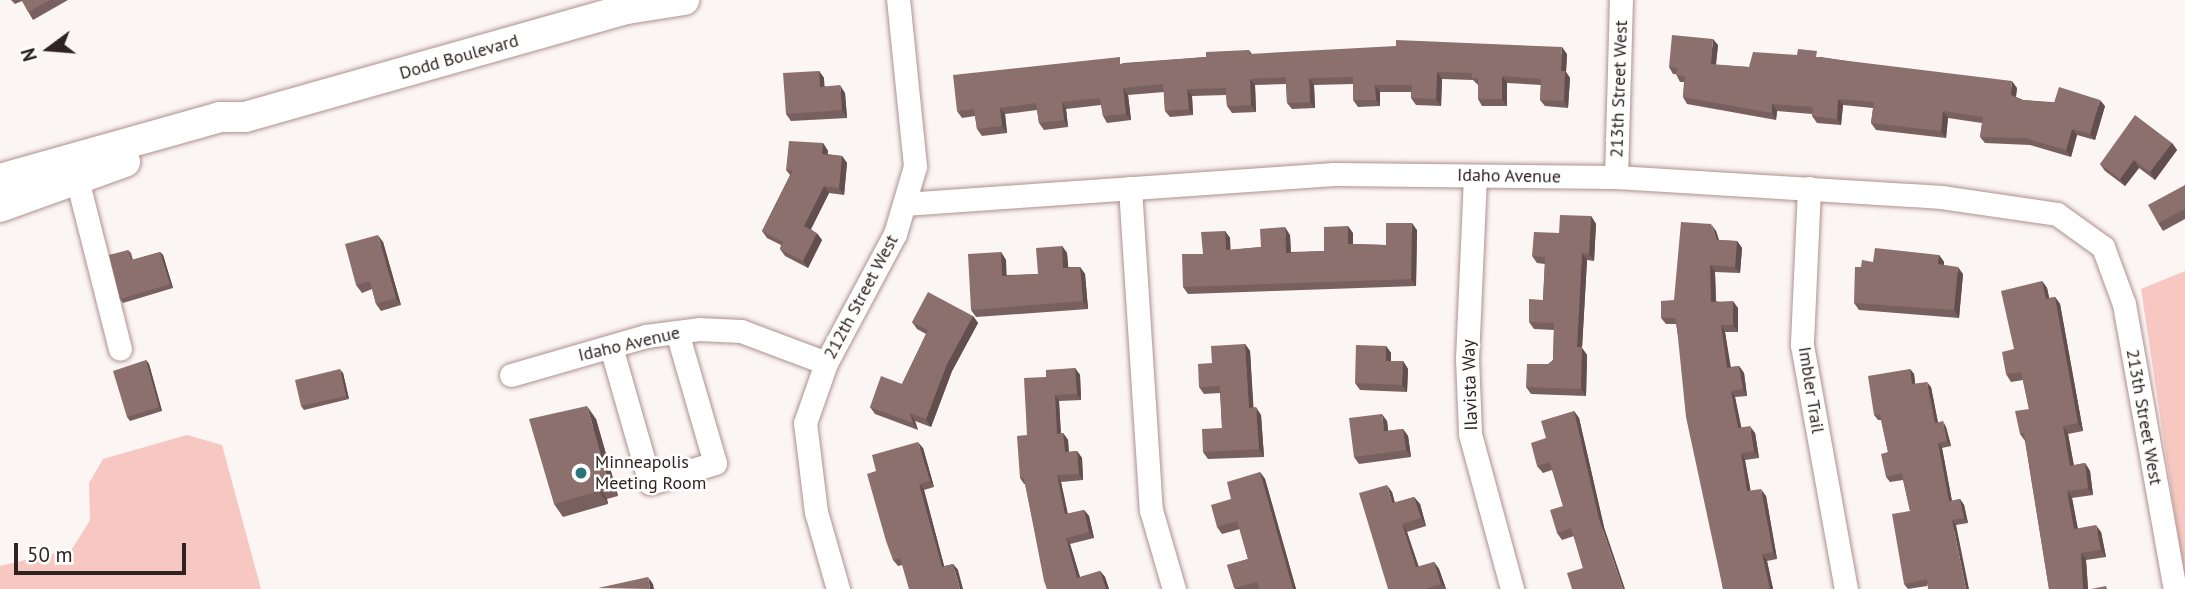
<!DOCTYPE html>
<style>
body{margin:0}
#map{position:relative;width:2185px;height:589px;overflow:hidden;background:#fbf5f4;font-family:"PT Sans",sans-serif}
div>[style]{position:absolute}
.green>*{inset:0;background:#f7c8c2}
.roads{filter:drop-shadow(0 0 2px #ae918e) drop-shadow(0 0 2px #ae918e)}
.minor>*{height:23px;margin:-11.5px;padding:0 11.5px;transform-origin:11.5px;border-radius:11.5px;background:#fff}
.major>*{height:30px;margin:-15px;padding:0 15px;transform-origin:15px;border-radius:15px;background:#fff}
.wall>*{inset:0;background:#78605e}
.shaded-wall>*{inset:0;background:#624e4c}
.building>*{inset:0;background:#8c706d}
.dots>*{width:19px;height:19px;translate:-50% -50%;box-sizing:border-box;border:4px solid #fff;border-radius:50%}
span{translate:-50% -50%;white-space:nowrap;text-align:center;line-height:1.15;-webkit-text-stroke:5px #fff;paint-order:stroke}
.street-label{font-size:18px;color:#2e2321}
.poi-label{font-size:18px;color:#2e2321}
.left{translate:0 -50%;text-align:left}
.north{position:absolute;left:14px;top:14px;width:70px;height:70px;-webkit-text-stroke:5px #fff;paint-order:stroke;rotate:254deg;font-size:19px;font-weight:700;line-height:28px;text-align:center;color:#2e2321}
.north::after{content:'';display:block;margin:auto;width:24px;height:32px;background:#2e2321;clip-path:polygon(50% 0,100% 100%,50% 72%,0 100%)}
.scale{position:absolute;left:14px;top:543px;width:172px;height:32px;box-sizing:border-box;border:4px solid #2e2321;border-top:0;padding-left:9px;font-size:21px;line-height:24px;white-space:nowrap;color:#2e2321;-webkit-text-stroke:5px #fff;paint-order:stroke}
</style>
<div id="map">
<div class="green">
<div style="clip-path:polygon(2185px 271px,2185px 582px,2141px 289px)"></div>
<div style="clip-path:polygon(187px 435px,222px 445px,261px 589px,0 589px,0 566px,72px 549px,90px 520px,89px 483px,103px 459px)"></div>
</div>
<div class="roads">
<div class="minor">
<div style="left:1475px;top:176px;width:182px;rotate:92.5deg"></div>
<div style="left:1467px;top:358px;width:76px;rotate:87.7deg"></div>
<div style="left:1470px;top:434px;width:161px;rotate:74.8deg"></div>
<div style="left:1616px;top:177px;width:177px;rotate:-88.4deg"></div>
<div style="left:77px;top:179px;width:175px;rotate:75.8deg"></div>
<div style="left:1130px;top:188px;width:323px;rotate:86.3deg"></div>
<div style="left:1151px;top:510px;width:82px;rotate:73.8deg"></div>
<div style="left:1809px;top:188px;width:157px;rotate:92.6deg"></div>
<div style="left:1802px;top:345px;width:248px;rotate:79.8deg"></div>
<div style="left:904px;top:204px;width:431px;rotate:-4deg"></div>
<div style="left:1334px;top:174px;width:282px;rotate:0.6deg"></div>
<div style="left:1616px;top:177px;width:326px;rotate:3.5deg"></div>
<div style="left:1941px;top:197px;width:117px;rotate:8.3deg"></div>
<div style="left:2057px;top:214px;width:57px;rotate:35.7deg"></div>
<div style="left:2103px;top:247px;width:61px;rotate:69.8deg"></div>
<div style="left:2124px;top:304px;width:290px;rotate:79.9deg"></div>
<div style="left:611px;top:347px;width:141px;rotate:74deg"></div>
<div style="left:650px;top:483px;width:68px;rotate:-17.1deg"></div>
<div style="left:715px;top:463px;width:136px;rotate:-106.2deg"></div>
<div style="left:511px;top:375px;width:141px;rotate:-16.1deg"></div>
<div style="left:646px;top:336px;width:53px;rotate:-7.5deg"></div>
<div style="left:699px;top:329px;width:42px;rotate:2.7deg"></div>
<div style="left:741px;top:331px;width:91px;rotate:20.6deg"></div>
<div style="left:838px;top:589px;width:80px;rotate:-105.9deg"></div>
<div style="left:816px;top:512px;width:90px;rotate:-97deg"></div>
<div style="left:805px;top:423px;width:64px;rotate:-70.7deg"></div>
<div style="left:826px;top:363px;width:146px;rotate:-61.9deg"></div>
<div style="left:895px;top:234px;width:71px;rotate:-73.6deg"></div>
<div style="left:915px;top:166px;width:167px;rotate:-95.8deg"></div>
</div>
<div class="major">
<div style="left:0;top:179px;width:229px;rotate:-15.7deg"></div>
<div style="left:220px;top:117px;width:25px"></div>
<div style="left:245px;top:117px;width:397px;rotate:-15.8deg"></div>
<div style="left:627px;top:9px;width:58px;rotate:-9deg"></div>
<div style="left:0;top:207px;width:133px;rotate:-19.8deg"></div>
</div>
</div>
<div class="wall">
<div style="clip-path:polygon(11px 0,68px 0,33px 20px,22px 1px,15px 4px)"></div>
<div style="clip-path:polygon(1718px 45px,1716px 65px,1749px 67px,1821px 57px,2017px 88px,2016px 97px,2023px 100px,2105px 106px,2095px 140px,2077px 135px,2071px 157px,2030px 145px,1985px 143px,1980px 137px,1982px 123px,1948px 118px,1946px 138px,1876px 130px,1871px 123px,1873px 108px,1843px 105px,1841px 125px,1817px 123px,1812px 116px,1812px 114px,1777px 111px,1776px 120px,1687px 104px,1683px 97px,1684px 82px,1680px 82px,1676px 74px,1673px 74px,1669px 67px)"></div>
<div style="clip-path:polygon(1249px 50px,1252px 54px,1567px 54px,1566px 72px,1570px 78px,1568px 108px,1545px 106px,1540px 100px,1541px 85px,1507px 83px,1507px 106px,1482px 106px,1478px 99px,1478px 85px,1473px 80px,1442px 79px,1441px 106px,1416px 105px,1411px 98px,1411px 92px,1380px 92px,1380px 106px,1358px 107px,1353px 100px,1353px 84px,1314px 85px,1315px 108px,1292px 109px,1287px 103px,1286px 84px,1255px 85px,1256px 112px,1232px 113px,1227px 106px,1226px 95px,1192px 96px,1193px 115px,1170px 117px,1165px 111px,1164px 92px,1128px 95px,1131px 120px,1107px 123px,1103px 116px,1101px 105px,1066px 109px,1068px 127px,1044px 130px,1039px 123px,1037px 110px,1005px 114px,1007px 133px,982px 136px,977px 129px,975px 116px,962px 118px,957px 111px,1124px 63px,1206px 57px)"></div>
<div style="clip-path:polygon(819px 71px,824px 78px,824px 86px,845px 93px,847px 118px,791px 121px,786px 114px)"></div>
<div style="clip-path:polygon(823px 143px,828px 151px,827px 154px,842px 156px,847px 163px,844px 195px,829px 193px,811px 229px,822px 240px,808px 268px,785px 256px,780px 249px,781px 245px,767px 238px,762px 231px,790px 175px,786px 170px)"></div>
<div style="clip-path:polygon(2172px 143px,2177px 150px,2155px 180px,2139px 168px,2125px 186px,2105px 171px,2100px 164px)"></div>
<div style="clip-path:polygon(2185px 185px,2185px 219px,2163px 231px,2158px 223px)"></div>
<div style="clip-path:polygon(1591px 216px,1596px 224px,1594px 261px,1587px 260px,1582px 348px,1587px 355px,1586px 396px,1531px 394px,1526px 387px,1553px 360px,1554px 330px,1534px 329px,1529px 322px,1543px 300px,1545px 264px,1537px 263px,1532px 256px,1559px 233px)"></div>
<div style="clip-path:polygon(1417px 230px,1416px 286px,1188px 294px,1183px 287px,1203px 254px,1225px 231px,1230px 238px,1230px 250px,1261px 247px,1290px 235px,1291px 252px,1324px 251px,1353px 233px,1353px 244px,1386px 245px)"></div>
<div style="clip-path:polygon(1716px 231px,1719px 240px,1737px 241px,1742px 248px,1740px 273px,1715px 272px,1716px 301px,1738px 308px,1738px 332px,1725px 332px,1730px 367px,1739px 366px,1744px 373px,1747px 396px,1735px 397px,1741px 428px,1755px 433px,1759px 458px,1745px 460px,1750px 491px,1766px 496px,1777px 559px,1767px 561px,1773px 589px,1723px 589px,1676px 324px,1666px 324px,1661px 318px,1674px 300px)"></div>
<div style="clip-path:polygon(383px 242px,401px 305px,381px 311px,376px 304px,372px 289px,362px 293px,356px 285px)"></div>
<div style="clip-path:polygon(1062px 246px,1067px 253px,1068px 267px,1080px 267px,1085px 274px,1088px 309px,976px 317px,971px 310px,1001px 252px,1006px 260px,1006px 275px,1038px 274px)"></div>
<div style="clip-path:polygon(128px 250px,131px 253px,133px 260px,160px 252px,163px 255px,173px 288px,123px 303px,120px 299px)"></div>
<div style="clip-path:polygon(1939px 255px,1944px 262px,1944px 265px,1963px 274px,1959px 318px,1859px 310px,1854px 303px,1861px 267px,1873px 262px)"></div>
<div style="clip-path:polygon(2042px 281px,2047px 288px,2049px 298px,2055px 297px,2060px 304px,2083px 431px,2068px 434px,2074px 465px,2085px 463px,2090px 471px,2093px 495px,2072px 498px,2078px 529px,2101px 532px,2106px 557px,2086px 560px,2088px 589px,2049px 589px,2025px 441px,2020px 434px,2029px 409px,2023px 380px,2011px 382px,2006px 374px,2014px 349px)"></div>
<div style="clip-path:polygon(973px 316px,978px 323px,952px 371px,931px 427px,915px 421px,918px 430px,875px 414px,870px 407px,902px 384px,926px 334px,917px 329px,912px 322px)"></div>
<div style="clip-path:polygon(1245px 344px,1250px 351px,1253px 408px,1261px 415px,1264px 457px,1208px 459px,1203px 452px,1222px 428px,1220px 393px,1204px 394px,1199px 387px,1212px 363px)"></div>
<div style="clip-path:polygon(1386px 346px,1391px 353px,1391px 361px,1403px 361px,1408px 369px,1407px 392px,1360px 390px,1355px 383px)"></div>
<div style="clip-path:polygon(146px 360px,149px 364px,162px 411px,130px 421px,127px 417px)"></div>
<div style="clip-path:polygon(1075px 368px,1080px 375px,1081px 400px,1059px 401px,1061px 433px,1063px 433px,1068px 440px,1069px 452px,1077px 451px,1082px 458px,1083px 480px,1061px 482px,1068px 514px,1084px 510px,1089px 516px,1094px 538px,1070px 544px,1080px 577px,1100px 571px,1105px 577px,1109px 589px,1047px 589px,1025px 484px,1024px 484px,1020px 478px,1027px 435px,1046px 377px)"></div>
<div style="clip-path:polygon(1910px 369px,1914px 374px,1915px 384px,1931px 387px,1938px 422px,1946px 427px,1951px 446px,1942px 448px,1952px 501px,1960px 499px,1964px 505px,1968px 523px,1956px 525px,1927px 586px,1908px 589px,1904px 584px,1910px 511px,1903px 480px,1890px 482px,1886px 477px,1888px 452px,1881px 420px,1878px 420px,1874px 415px)"></div>
<div style="clip-path:polygon(343px 373px,349px 399px,304px 410px,301px 406px)"></div>
<div style="clip-path:polygon(1574px 411px,1579px 418px,1604px 527px,1583px 568px,1574px 536px,1562px 540px,1557px 533px,1563px 506px,1552px 470px,1543px 473px,1537px 466px,1546px 438px)"></div>
<div style="clip-path:polygon(596px 419px,618px 496px,607px 499px,608px 504px,563px 517px,554px 504px)"></div>
<div style="clip-path:polygon(1387px 421px,1388px 431px,1403px 429px,1408px 436px,1411px 457px,1359px 464px,1354px 457px)"></div>
<div style="clip-path:polygon(923px 448px,934px 487px,924px 490px,944px 566px,953px 564px,958px 570px,902px 565px,898px 566px,893px 560px,876px 471px)"></div>
<div style="clip-path:polygon(1260px 472px,1265px 479px,1296px 589px,1235px 589px,1227px 565px,1248px 559px,1240px 529px,1222px 534px,1217px 527px,1231px 499px)"></div>
<div style="clip-path:polygon(1392px 492px,1395px 503px,1414px 497px,1420px 504px,1426px 526px,1407px 532px,1419px 567px,1434px 562px,1439px 569px,1446px 589px,1388px 589px)"></div>
</div>
<div class="shaded-wall">
<div style="clip-path:polygon(1713px 39px,1718px 45px,1715px 71px,1711px 64px)"></div>
<div style="clip-path:polygon(1562px 47px,1567px 54px,1566px 72px,1570px 78px,1568px 108px,1564px 101px,1561px 71px)"></div>
<div style="clip-path:polygon(819px 71px,824px 78px,825px 94px,820px 87px)"></div>
<div style="clip-path:polygon(1437px 72px,1442px 79px,1441px 106px,1436px 99px)"></div>
<div style="clip-path:polygon(1502px 76px,1507px 83px,1507px 106px,1502px 99px)"></div>
<div style="clip-path:polygon(1309px 78px,1314px 85px,1315px 108px,1310px 102px)"></div>
<div style="clip-path:polygon(1250px 79px,1255px 85px,1256px 112px,1251px 105px)"></div>
<div style="clip-path:polygon(2012px 81px,2017px 88px,2015px 102px,2011px 95px)"></div>
<div style="clip-path:polygon(840px 85px,845px 93px,847px 118px,842px 110px)"></div>
<div style="clip-path:polygon(1375px 85px,1380px 92px,1380px 106px,1376px 100px)"></div>
<div style="clip-path:polygon(1123px 88px,1128px 95px,1131px 120px,1126px 114px)"></div>
<div style="clip-path:polygon(1187px 89px,1192px 96px,1193px 115px,1189px 109px)"></div>
<div style="clip-path:polygon(1838px 99px,1843px 105px,1841px 125px,1837px 119px)"></div>
<div style="clip-path:polygon(2100px 100px,2105px 106px,2095px 140px,2090px 134px)"></div>
<div style="clip-path:polygon(1062px 102px,1066px 109px,1068px 127px,1064px 120px)"></div>
<div style="clip-path:polygon(1772px 104px,1777px 111px,1776px 120px,1772px 113px)"></div>
<div style="clip-path:polygon(1000px 108px,1005px 114px,1007px 133px,1002px 126px)"></div>
<div style="clip-path:polygon(1943px 111px,1948px 118px,1946px 138px,1941px 131px)"></div>
<div style="clip-path:polygon(2072px 129px,2077px 135px,2071px 157px,2066px 150px)"></div>
<div style="clip-path:polygon(823px 143px,828px 151px,827px 161px,822px 154px)"></div>
<div style="clip-path:polygon(2172px 143px,2177px 150px,2155px 180px,2150px 172px)"></div>
<div style="clip-path:polygon(842px 156px,847px 163px,844px 195px,839px 188px)"></div>
<div style="clip-path:polygon(2134px 160px,2139px 168px,2125px 186px,2120px 179px)"></div>
<div style="clip-path:polygon(824px 186px,829px 193px,809px 233px,804px 226px)"></div>
<div style="clip-path:polygon(1591px 216px,1596px 224px,1594px 261px,1589px 254px)"></div>
<div style="clip-path:polygon(1412px 223px,1417px 230px,1416px 286px,1411px 279px)"></div>
<div style="clip-path:polygon(1711px 224px,1716px 231px,1721px 247px,1717px 240px)"></div>
<div style="clip-path:polygon(1348px 226px,1353px 233px,1353px 251px,1348px 244px)"></div>
<div style="clip-path:polygon(1285px 227px,1290px 235px,1291px 260px,1286px 253px)"></div>
<div style="clip-path:polygon(1225px 231px,1230px 238px,1231px 257px,1226px 250px)"></div>
<div style="clip-path:polygon(817px 233px,822px 240px,808px 268px,803px 261px)"></div>
<div style="clip-path:polygon(378px 235px,383px 242px,401px 305px,396px 298px)"></div>
<div style="clip-path:polygon(1737px 241px,1742px 248px,1740px 273px,1735px 267px)"></div>
<div style="clip-path:polygon(1062px 246px,1067px 253px,1069px 275px,1063px 268px)"></div>
<div style="clip-path:polygon(160px 252px,163px 255px,173px 288px,170px 284px)"></div>
<div style="clip-path:polygon(1001px 252px,1006px 260px,1007px 283px,1002px 276px)"></div>
<div style="clip-path:polygon(1582px 253px,1587px 260px,1582px 348px,1587px 355px,1586px 396px,1581px 389px,1577px 347px)"></div>
<div style="clip-path:polygon(1939px 255px,1944px 262px,1943px 272px,1938px 264px)"></div>
<div style="clip-path:polygon(1710px 265px,1715px 272px,1716px 308px,1711px 302px)"></div>
<div style="clip-path:polygon(1080px 267px,1085px 274px,1088px 309px,1083px 301px)"></div>
<div style="clip-path:polygon(1958px 267px,1963px 274px,1959px 318px,1954px 310px)"></div>
<div style="clip-path:polygon(2042px 281px,2047px 288px,2051px 306px,2046px 299px)"></div>
<div style="clip-path:polygon(2055px 297px,2060px 304px,2083px 431px,2078px 423px)"></div>
<div style="clip-path:polygon(1733px 301px,1738px 308px,1738px 332px,1733px 325px)"></div>
<div style="clip-path:polygon(973px 316px,978px 323px,952px 371px,931px 427px,926px 419px,947px 364px)"></div>
<div style="clip-path:polygon(1721px 325px,1725px 332px,1732px 374px,1727px 368px)"></div>
<div style="clip-path:polygon(1245px 344px,1250px 351px,1254px 415px,1249px 408px)"></div>
<div style="clip-path:polygon(1386px 346px,1391px 353px,1391px 368px,1386px 361px)"></div>
<div style="clip-path:polygon(146px 360px,149px 364px,162px 411px,159px 407px)"></div>
<div style="clip-path:polygon(1403px 361px,1408px 369px,1407px 392px,1402px 385px)"></div>
<div style="clip-path:polygon(1739px 366px,1744px 373px,1747px 396px,1743px 389px)"></div>
<div style="clip-path:polygon(1075px 368px,1080px 375px,1081px 400px,1077px 394px)"></div>
<div style="clip-path:polygon(340px 369px,343px 373px,349px 399px,346px 396px)"></div>
<div style="clip-path:polygon(1910px 369px,1914px 374px,1916px 390px,1912px 384px)"></div>
<div style="clip-path:polygon(1927px 382px,1931px 387px,1939px 429px,1935px 423px)"></div>
<div style="clip-path:polygon(1731px 391px,1735px 397px,1743px 435px,1738px 428px)"></div>
<div style="clip-path:polygon(1055px 395px,1059px 401px,1061px 440px,1057px 434px)"></div>
<div style="clip-path:polygon(587px 406px,596px 419px,618px 496px,609px 483px)"></div>
<div style="clip-path:polygon(1256px 407px,1261px 415px,1264px 457px,1259px 449px)"></div>
<div style="clip-path:polygon(1574px 411px,1579px 418px,1604px 527px,1625px 589px,1623px 589px,1599px 519px)"></div>
<div style="clip-path:polygon(910px 413px,915px 421px,918px 430px,913px 423px)"></div>
<div style="clip-path:polygon(1382px 414px,1387px 421px,1389px 438px,1384px 431px)"></div>
<div style="clip-path:polygon(1943px 421px,1946px 427px,1951px 446px,1947px 441px)"></div>
<div style="clip-path:polygon(1750px 426px,1755px 433px,1759px 458px,1754px 451px)"></div>
<div style="clip-path:polygon(2063px 426px,2068px 434px,2075px 473px,2070px 466px)"></div>
<div style="clip-path:polygon(1403px 429px,1408px 436px,1411px 457px,1406px 450px)"></div>
<div style="clip-path:polygon(1063px 433px,1068px 440px,1069px 459px,1065px 452px)"></div>
<div style="clip-path:polygon(918px 442px,923px 448px,934px 487px,930px 481px)"></div>
<div style="clip-path:polygon(1938px 443px,1942px 448px,1953px 507px,1949px 501px)"></div>
<div style="clip-path:polygon(1077px 451px,1082px 458px,1083px 480px,1079px 474px)"></div>
<div style="clip-path:polygon(1741px 453px,1745px 460px,1752px 498px,1747px 491px)"></div>
<div style="clip-path:polygon(2085px 463px,2090px 471px,2093px 495px,2088px 488px)"></div>
<div style="clip-path:polygon(1260px 472px,1265px 479px,1296px 589px,1293px 589px)"></div>
<div style="clip-path:polygon(1057px 475px,1061px 482px,1069px 521px,1065px 514px)"></div>
<div style="clip-path:polygon(919px 484px,924px 490px,946px 573px,942px 567px)"></div>
<div style="clip-path:polygon(1387px 485px,1392px 492px,1397px 511px,1392px 503px)"></div>
<div style="clip-path:polygon(598px 486px,607px 499px,608px 504px,599px 491px)"></div>
<div style="clip-path:polygon(1761px 489px,1766px 496px,1777px 559px,1773px 552px)"></div>
<div style="clip-path:polygon(2067px 491px,2072px 498px,2079px 536px,2074px 529px)"></div>
<div style="clip-path:polygon(1414px 497px,1420px 504px,1426px 526px,1421px 518px)"></div>
<div style="clip-path:polygon(1960px 499px,1964px 505px,1968px 523px,1964px 518px)"></div>
<div style="clip-path:polygon(1084px 510px,1089px 516px,1094px 538px,1089px 532px)"></div>
<div style="clip-path:polygon(1952px 520px,1956px 525px,1969px 589px,1966px 589px)"></div>
<div style="clip-path:polygon(1402px 524px,1407px 532px,1421px 575px,1416px 567px)"></div>
<div style="clip-path:polygon(2096px 525px,2101px 532px,2106px 557px,2101px 550px)"></div>
<div style="clip-path:polygon(1066px 538px,1070px 544px,1082px 584px,1077px 578px)"></div>
<div style="clip-path:polygon(2081px 553px,2086px 560px,2088px 589px,2083px 589px)"></div>
<div style="clip-path:polygon(1762px 554px,1767px 561px,1773px 589px,1770px 589px)"></div>
<div style="clip-path:polygon(1434px 562px,1439px 569px,1446px 589px,1441px 584px)"></div>
<div style="clip-path:polygon(953px 564px,958px 570px,963px 589px,960px 589px)"></div>
<div style="clip-path:polygon(1100px 571px,1105px 577px,1109px 589px,1106px 589px)"></div>
<div style="clip-path:polygon(648px 577px,653px 584px,654px 589px,650px 589px)"></div>
</div>
<div class="building">
<div style="clip-path:polygon(22px 0,50px 0,28px 12px)"></div>
<div style="clip-path:polygon(1672px 35px,1713px 39px,1711px 64px,1749px 67px,1753px 52px,1797px 55px,1798px 49px,1817px 51px,1816px 57px,2012px 81px,2011px 95px,2023px 100px,2054px 103px,2059px 87px,2100px 100px,2090px 134px,2072px 129px,2066px 150px,2025px 138px,1980px 137px,1983px 117px,1943px 111px,1941px 131px,1871px 123px,1874px 102px,1838px 99px,1837px 119px,1812px 116px,1813px 107px,1772px 104px,1772px 113px,1683px 97px,1685px 76px,1676px 75px,1677px 68px,1669px 67px)"></div>
<div style="clip-path:polygon(1396px 40px,1562px 47px,1561px 71px,1565px 71px,1564px 101px,1540px 100px,1541px 79px,1502px 76px,1502px 99px,1478px 99px,1478px 78px,1472px 78px,1472px 73px,1437px 72px,1436px 99px,1411px 98px,1412px 85px,1375px 85px,1376px 100px,1353px 100px,1353px 77px,1309px 78px,1310px 102px,1287px 103px,1286px 77px,1250px 79px,1251px 105px,1227px 106px,1226px 88px,1187px 89px,1189px 109px,1165px 111px,1163px 84px,1123px 88px,1126px 114px,1103px 116px,1100px 98px,1062px 102px,1064px 120px,1039px 123px,1036px 103px,1000px 108px,1002px 126px,977px 129px,974px 109px,957px 111px,953px 75px,1120px 57px,1120px 64px,1206px 57px,1206px 52px,1249px 50px,1249px 54px,1396px 46px)"></div>
<div style="clip-path:polygon(819px 71px,820px 87px,840px 85px,842px 110px,786px 114px,783px 73px)"></div>
<div style="clip-path:polygon(2135px 115px,2172px 143px,2150px 172px,2134px 160px,2120px 179px,2100px 164px)"></div>
<div style="clip-path:polygon(789px 141px,823px 143px,822px 154px,842px 156px,839px 188px,824px 186px,804px 226px,817px 233px,803px 261px,780px 249px,783px 242px,762px 231px,793px 170px,786px 170px)"></div>
<div style="clip-path:polygon(2185px 185px,2185px 209px,2158px 223px,2148px 205px)"></div>
<div style="clip-path:polygon(1560px 215px,1591px 216px,1589px 254px,1582px 253px,1577px 347px,1582px 347px,1581px 389px,1526px 387px,1527px 364px,1548px 364px,1553px 360px,1554px 323px,1529px 322px,1529px 299px,1543px 300px,1545px 257px,1532px 256px,1534px 232px,1559px 233px)"></div>
<div style="clip-path:polygon(1681px 222px,1711px 224px,1717px 240px,1737px 241px,1735px 267px,1710px 265px,1711px 302px,1733px 301px,1733px 325px,1721px 325px,1727px 368px,1739px 366px,1743px 389px,1731px 391px,1738px 428px,1750px 426px,1754px 451px,1741px 453px,1747px 491px,1761px 489px,1773px 552px,1762px 554px,1770px 589px,1723px 589px,1686px 417px,1676px 318px,1661px 318px,1661px 301px,1674px 300px)"></div>
<div style="clip-path:polygon(1386px 223px,1412px 223px,1411px 279px,1183px 287px,1182px 254px,1203px 254px,1201px 232px,1225px 231px,1226px 250px,1261px 247px,1260px 229px,1285px 227px,1286px 253px,1324px 251px,1324px 227px,1348px 226px,1348px 244px,1386px 245px)"></div>
<div style="clip-path:polygon(378px 235px,396px 298px,376px 304px,370px 281px,356px 285px,345px 244px)"></div>
<div style="clip-path:polygon(1062px 246px,1063px 268px,1080px 267px,1083px 301px,971px 310px,968px 254px,1001px 252px,1002px 276px,1038px 274px,1036px 248px)"></div>
<div style="clip-path:polygon(1875px 248px,1939px 255px,1938px 264px,1958px 267px,1954px 310px,1854px 303px,1855px 267px,1861px 267px,1862px 260px,1873px 262px)"></div>
<div style="clip-path:polygon(128px 250px,131px 260px,160px 252px,170px 284px,120px 299px,109px 255px)"></div>
<div style="clip-path:polygon(2042px 281px,2046px 299px,2055px 297px,2078px 423px,2063px 426px,2070px 466px,2085px 463px,2088px 488px,2067px 491px,2074px 529px,2096px 525px,2101px 550px,2081px 553px,2083px 589px,2049px 589px,2024px 433px,2020px 434px,2015px 411px,2029px 409px,2021px 372px,2006px 374px,2002px 352px,2014px 349px,2001px 291px)"></div>
<div style="clip-path:polygon(928px 292px,973px 316px,947px 364px,926px 419px,910px 413px,913px 423px,870px 407px,881px 376px,902px 384px,928px 330px,912px 322px)"></div>
<div style="clip-path:polygon(1245px 344px,1249px 408px,1256px 407px,1259px 449px,1203px 452px,1202px 429px,1222px 428px,1220px 386px,1199px 387px,1198px 364px,1212px 363px,1211px 346px)"></div>
<div style="clip-path:polygon(1356px 345px,1386px 346px,1386px 361px,1403px 361px,1402px 385px,1355px 383px)"></div>
<div style="clip-path:polygon(146px 360px,159px 407px,127px 417px,113px 371px)"></div>
<div style="clip-path:polygon(1075px 368px,1077px 394px,1055px 395px,1057px 434px,1063px 433px,1065px 452px,1077px 451px,1079px 474px,1057px 475px,1065px 514px,1084px 510px,1089px 532px,1066px 538px,1077px 578px,1100px 571px,1106px 589px,1047px 589px,1044px 581px,1024px 478px,1020px 478px,1017px 436px,1027px 435px,1024px 378px,1046px 377px,1046px 370px)"></div>
<div style="clip-path:polygon(340px 369px,346px 396px,301px 406px,295px 380px)"></div>
<div style="clip-path:polygon(1910px 369px,1912px 384px,1927px 382px,1935px 423px,1943px 421px,1947px 441px,1938px 443px,1949px 501px,1960px 499px,1964px 518px,1952px 520px,1966px 589px,1928px 589px,1927px 579px,1904px 584px,1892px 514px,1910px 511px,1902px 473px,1886px 477px,1881px 454px,1888px 452px,1880px 414px,1874px 415px,1868px 376px)"></div>
<div style="clip-path:polygon(587px 406px,609px 483px,598px 486px,599px 491px,554px 504px,529px 419px)"></div>
<div style="clip-path:polygon(1574px 411px,1599px 519px,1623px 589px,1572px 589px,1567px 573px,1583px 568px,1571px 528px,1557px 533px,1550px 510px,1563px 506px,1550px 462px,1537px 466px,1531px 443px,1546px 438px,1541px 421px)"></div>
<div style="clip-path:polygon(1382px 414px,1384px 431px,1403px 429px,1406px 450px,1354px 457px,1349px 418px)"></div>
<div style="clip-path:polygon(918px 442px,930px 481px,919px 484px,942px 567px,953px 564px,960px 589px,909px 589px,900px 558px,893px 560px,886px 541px,867px 474px,876px 471px,872px 455px)"></div>
<div style="clip-path:polygon(1260px 472px,1293px 589px,1259px 589px,1257px 582px,1234px 588px,1227px 565px,1248px 559px,1237px 521px,1217px 527px,1211px 505px,1231px 499px,1227px 482px)"></div>
<div style="clip-path:polygon(1387px 485px,1392px 503px,1414px 497px,1421px 518px,1402px 524px,1416px 567px,1434px 562px,1441px 584px,1425px 589px,1388px 589px,1359px 493px)"></div>
<div style="clip-path:polygon(648px 577px,650px 589px,598px 588px)"></div>
<div style="clip-path:polygon(2106px 586px,2107px 589px,2091px 589px)"></div>
</div>
<div class="dots">
<div style="left:581px;top:473px;background:#2c747d"></div>
</div>
<div class="street-label">
<span style="left:459px;top:57px;rotate:-16deg">Dodd Boulevard</span>
<span style="left:1619px;top:89px;rotate:-88deg">213th Street West</span>
<span style="left:1509px;top:176px;rotate:1deg">Idaho Avenue</span>
<span style="left:861px;top:297px;rotate:-62deg">212th Street West</span>
<span style="left:629px;top:344px;rotate:-13deg">Idaho Avenue</span>
<span style="left:1470px;top:385px;rotate:-92deg">Ilavista Way</span>
<span style="left:1811px;top:390px;rotate:81deg">Imbler Trail</span>
<span style="left:2144px;top:417px;rotate:80deg">213th Street West</span>
</div>
<div class="poi-label">
<span class="left" style="left:595px;top:473px">Minneapolis<br>Meeting Room</span>
</div>
<div class="north">N</div>
<div class="scale">50 m</div>
</div>
